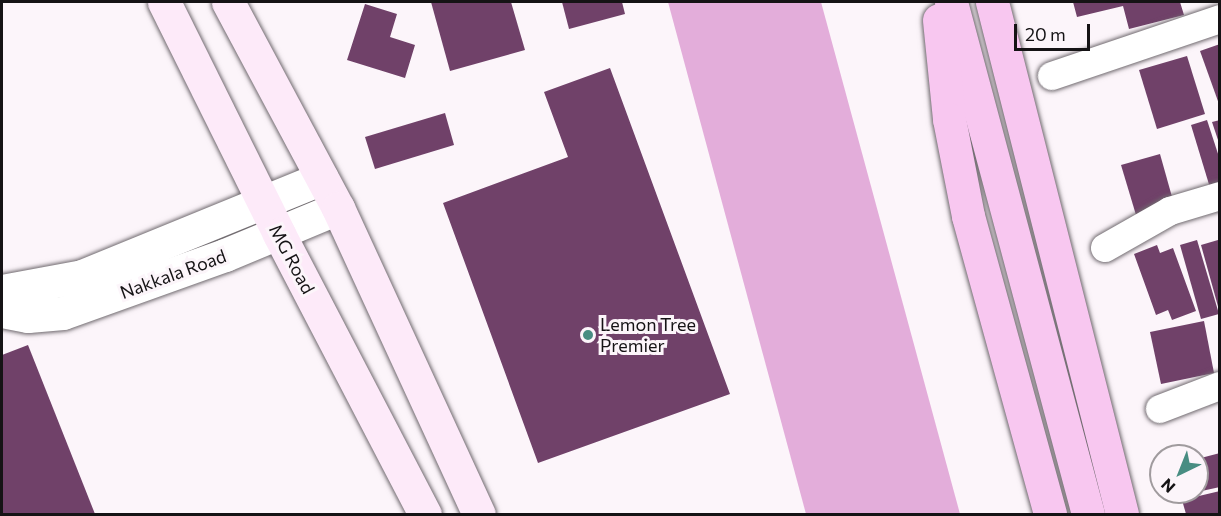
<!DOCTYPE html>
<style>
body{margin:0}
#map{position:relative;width:1221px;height:516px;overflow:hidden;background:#fcf5fa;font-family:Commissioner,sans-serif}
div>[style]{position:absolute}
.water>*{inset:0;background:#e3adda}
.building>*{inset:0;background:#704169}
.roads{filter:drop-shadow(0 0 2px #716b70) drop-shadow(0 0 2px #716b70)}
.minor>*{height:28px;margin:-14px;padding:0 14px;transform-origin:14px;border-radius:14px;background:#fff}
.tertiary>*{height:33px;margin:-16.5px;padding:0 16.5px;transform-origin:16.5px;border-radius:16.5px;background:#fff}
.secondary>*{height:33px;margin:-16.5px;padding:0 16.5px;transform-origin:16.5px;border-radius:16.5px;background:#fdeaf9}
.trunk>*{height:33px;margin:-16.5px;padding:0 16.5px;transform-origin:16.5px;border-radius:16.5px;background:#f8c7f0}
.dots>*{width:16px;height:16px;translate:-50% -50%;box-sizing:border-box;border:3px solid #fcf5fa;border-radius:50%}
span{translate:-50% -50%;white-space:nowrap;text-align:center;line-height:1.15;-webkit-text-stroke:6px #fcf5fa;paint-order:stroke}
.street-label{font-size:18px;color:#151315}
.poi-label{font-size:18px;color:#151315}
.left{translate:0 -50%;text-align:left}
.frame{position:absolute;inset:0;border:3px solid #151315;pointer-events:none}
.north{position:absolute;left:1149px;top:444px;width:60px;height:60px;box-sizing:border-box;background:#fcf5fa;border:2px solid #a09b9e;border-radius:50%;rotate:223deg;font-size:16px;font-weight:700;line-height:24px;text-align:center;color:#151315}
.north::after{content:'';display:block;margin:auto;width:21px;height:27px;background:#488d82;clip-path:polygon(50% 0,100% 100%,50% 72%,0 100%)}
.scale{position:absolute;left:1014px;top:24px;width:76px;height:27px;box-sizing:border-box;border:3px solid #151315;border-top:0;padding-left:8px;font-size:18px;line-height:21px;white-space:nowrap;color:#151315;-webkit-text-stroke:4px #fcf5fa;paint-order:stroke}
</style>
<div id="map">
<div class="water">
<div style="clip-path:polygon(668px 2px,821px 2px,960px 514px,806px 514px)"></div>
</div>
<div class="building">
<div style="clip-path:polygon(431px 2px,511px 2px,525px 50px,450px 71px)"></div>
<div style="clip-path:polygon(562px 2px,622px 2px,625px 14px,569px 29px)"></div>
<div style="clip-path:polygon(1073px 2px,1180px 2px,1184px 15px,1129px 29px,1123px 6px,1077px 17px)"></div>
<div style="clip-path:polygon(365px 4px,397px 14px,390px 37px,415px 45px,405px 78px,347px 60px)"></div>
<div style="clip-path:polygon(1220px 44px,1220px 104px,1219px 104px,1200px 51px)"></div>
<div style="clip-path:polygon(1187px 56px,1205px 114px,1157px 129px,1139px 70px)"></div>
<div style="clip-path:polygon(610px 68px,730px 394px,538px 463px,443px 203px,568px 157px,544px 92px)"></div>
<div style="clip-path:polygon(445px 113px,454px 145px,375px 169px,365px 137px)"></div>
<div style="clip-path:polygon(1207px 120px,1220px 160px,1220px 189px,1211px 191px,1191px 125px)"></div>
<div style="clip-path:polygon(1220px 120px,1220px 143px,1219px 143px,1212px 122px)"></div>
<div style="clip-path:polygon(1160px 154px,1174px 204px,1136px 215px,1121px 165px)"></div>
<div style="clip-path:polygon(1197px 240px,1219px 314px,1201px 319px,1180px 245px)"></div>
<div style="clip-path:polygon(1218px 240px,1220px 246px,1219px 310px,1201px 245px)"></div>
<div style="clip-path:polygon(1157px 245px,1160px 253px,1173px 248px,1196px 311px,1172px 320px,1168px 310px,1156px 315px,1134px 254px)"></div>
<div style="clip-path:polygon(1204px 321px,1214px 373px,1161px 384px,1150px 332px)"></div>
<div style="clip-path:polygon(28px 345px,95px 514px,2px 514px,2px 355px)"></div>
<div style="clip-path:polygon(1220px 453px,1220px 487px,1197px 492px,1197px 459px)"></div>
<div style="clip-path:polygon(1220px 491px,1220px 514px,1186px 514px,1182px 500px)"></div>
</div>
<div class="roads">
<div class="minor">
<div style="left:1052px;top:76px;width:177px;rotate:-18.7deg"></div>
<div style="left:1105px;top:248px;width:75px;rotate:-29.6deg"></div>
<div style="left:1170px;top:211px;width:52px;rotate:-16.7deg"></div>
<div style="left:1160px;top:409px;width:64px;rotate:-21deg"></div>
</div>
<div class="tertiary">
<div style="left:2px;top:291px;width:81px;rotate:-10.6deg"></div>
<div style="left:82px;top:276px;width:259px;rotate:-22.2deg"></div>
<div style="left:2px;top:311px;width:26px;rotate:11deg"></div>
<div style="left:28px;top:316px;width:35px;rotate:-5deg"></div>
<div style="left:63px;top:313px;width:172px;rotate:-19.7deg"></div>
<div style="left:225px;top:255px;width:122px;rotate:-22.6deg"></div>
</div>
<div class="secondary">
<div style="left:164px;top:2px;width:259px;rotate:63.6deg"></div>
<div style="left:279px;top:234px;width:316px;rotate:62.5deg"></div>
<div style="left:228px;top:2px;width:234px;rotate:61.9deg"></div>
<div style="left:338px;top:208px;width:337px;rotate:65.3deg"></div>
</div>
<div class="trunk">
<div style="left:951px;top:2px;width:530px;rotate:75.02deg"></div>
<div style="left:992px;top:2px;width:528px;rotate:75.75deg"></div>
<div style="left:939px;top:20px;width:100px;rotate:84.2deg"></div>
<div style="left:949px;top:119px;width:99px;rotate:78.9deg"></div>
<div style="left:968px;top:216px;width:309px;rotate:74.6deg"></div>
</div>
</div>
<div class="dots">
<div style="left:588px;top:335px;background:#488d82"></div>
</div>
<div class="street-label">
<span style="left:292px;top:259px;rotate:62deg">MG Road</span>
<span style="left:173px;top:274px;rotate:-20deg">Nakkala Road</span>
</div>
<div class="poi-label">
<span class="left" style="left:600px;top:335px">Lemon Tree<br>Premier</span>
</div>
<div class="frame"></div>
<div class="north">N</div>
<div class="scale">20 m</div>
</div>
